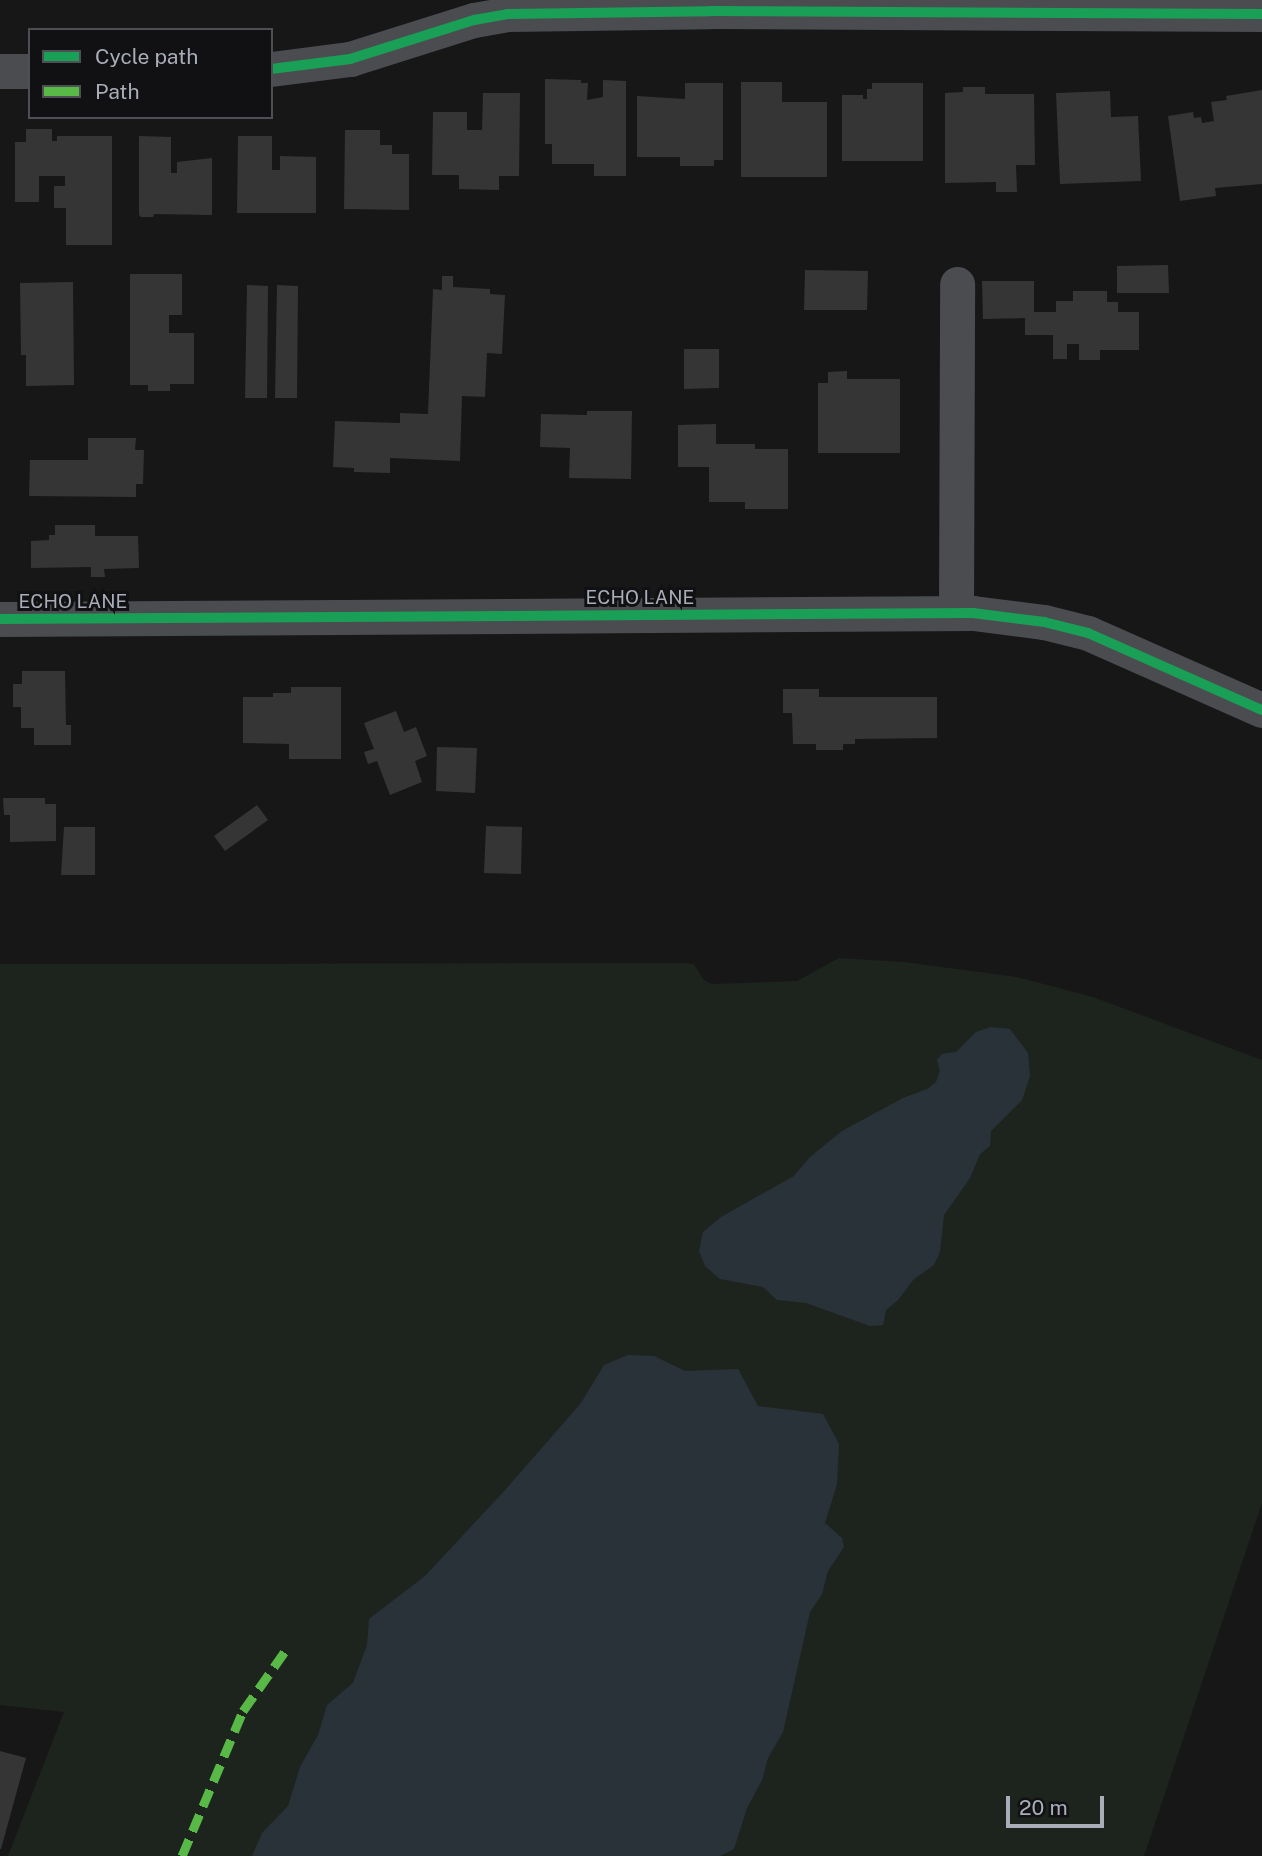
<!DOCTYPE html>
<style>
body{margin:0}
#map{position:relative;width:1262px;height:1856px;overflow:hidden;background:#171717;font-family:"Public Sans",sans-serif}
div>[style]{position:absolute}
.green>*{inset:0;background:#1d241e}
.water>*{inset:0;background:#2a3239}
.building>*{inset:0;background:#353536}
.minor>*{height:35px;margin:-17.5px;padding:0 17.5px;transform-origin:17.5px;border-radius:17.5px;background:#4b4c50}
.quiet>*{height:9px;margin-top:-4.5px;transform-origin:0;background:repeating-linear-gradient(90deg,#58b947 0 18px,transparent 0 27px)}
.cycleway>*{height:10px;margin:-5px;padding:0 5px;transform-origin:5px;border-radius:5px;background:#1a9f57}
span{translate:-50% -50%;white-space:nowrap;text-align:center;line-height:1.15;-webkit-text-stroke:6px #111113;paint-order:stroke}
.street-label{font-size:19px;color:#a8adb8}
.legend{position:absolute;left:28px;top:28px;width:245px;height:91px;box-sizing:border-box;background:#111113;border:2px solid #4d4f55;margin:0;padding:9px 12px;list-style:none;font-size:21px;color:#a8adb8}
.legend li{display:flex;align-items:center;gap:14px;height:35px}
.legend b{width:35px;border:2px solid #4d4f55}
.scale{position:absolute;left:1006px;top:1796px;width:98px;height:32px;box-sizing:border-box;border:4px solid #a8adb8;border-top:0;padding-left:9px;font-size:21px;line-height:24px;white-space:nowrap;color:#a8adb8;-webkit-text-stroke:5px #111113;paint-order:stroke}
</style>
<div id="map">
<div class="green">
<div style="clip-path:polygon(839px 958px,904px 962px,1017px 977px,1093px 997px,1262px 1060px,1262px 1503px,1144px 1856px,8px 1856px,64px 1712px,0 1705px,0 964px,683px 963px,694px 964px,704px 980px,712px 984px,797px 981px)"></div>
</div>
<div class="water">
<div style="clip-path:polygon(991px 1027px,1010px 1029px,1028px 1053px,1030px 1076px,1022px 1100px,991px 1131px,990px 1146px,980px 1154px,970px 1178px,944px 1215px,940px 1252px,934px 1265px,914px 1279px,898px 1300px,886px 1310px,883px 1325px,870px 1326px,806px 1303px,777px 1300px,763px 1287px,720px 1279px,705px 1266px,699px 1251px,703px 1232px,721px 1217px,794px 1176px,810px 1157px,842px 1131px,903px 1098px,927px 1089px,936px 1082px,940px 1071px,937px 1060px,942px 1054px,956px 1052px,976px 1032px)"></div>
<div style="clip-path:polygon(628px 1355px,654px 1356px,685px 1371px,738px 1369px,758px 1406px,823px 1414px,839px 1444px,837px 1484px,825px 1523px,842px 1538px,844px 1547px,828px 1571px,822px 1594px,810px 1612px,783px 1732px,768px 1758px,762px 1780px,747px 1808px,734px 1849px,720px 1856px,252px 1856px,262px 1833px,288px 1806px,300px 1767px,318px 1735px,327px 1705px,353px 1683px,367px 1645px,369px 1619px,425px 1576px,507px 1488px,581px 1403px,604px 1365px)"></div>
</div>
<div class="building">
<div style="clip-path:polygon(545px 79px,581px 80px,581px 83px,588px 83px,587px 100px,603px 97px,603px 80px,626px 81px,626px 176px,594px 176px,594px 164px,552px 164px,552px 144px,545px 144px)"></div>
<div style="clip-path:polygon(741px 82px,782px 82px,782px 102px,827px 102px,827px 177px,741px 177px)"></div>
<div style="clip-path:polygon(685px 83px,723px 83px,723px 160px,714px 160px,714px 166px,680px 166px,680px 157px,637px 157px,637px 96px,685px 99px)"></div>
<div style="clip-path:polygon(872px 83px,923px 83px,923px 161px,842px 161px,842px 95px,863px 95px,863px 99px,867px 99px,867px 89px,872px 89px)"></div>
<div style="clip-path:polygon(963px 87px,985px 87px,985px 94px,1034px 94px,1035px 165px,1016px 165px,1017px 192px,996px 192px,996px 182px,945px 183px,945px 93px,963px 92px)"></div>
<div style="clip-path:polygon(1262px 90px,1262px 184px,1215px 188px,1216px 196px,1180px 201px,1168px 116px,1193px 112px,1194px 118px,1201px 117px,1202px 123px,1214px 121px,1211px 102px,1227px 100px,1226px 96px)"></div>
<div style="clip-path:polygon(1110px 91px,1111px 117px,1138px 116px,1141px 181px,1060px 184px,1056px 93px)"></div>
<div style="clip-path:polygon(483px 93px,520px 93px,519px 176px,499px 176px,499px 190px,459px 189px,459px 175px,432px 175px,433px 112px,467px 112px,467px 130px,482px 130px)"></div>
<div style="clip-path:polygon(26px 129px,52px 129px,52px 141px,57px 141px,57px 136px,112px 136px,112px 245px,66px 245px,66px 208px,54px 208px,54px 186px,65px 186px,65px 176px,39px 176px,39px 202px,15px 202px,15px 142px,26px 142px)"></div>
<div style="clip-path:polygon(345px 130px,380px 130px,380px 145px,392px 145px,392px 154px,409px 154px,409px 210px,344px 209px)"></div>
<div style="clip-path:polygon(139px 136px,171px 137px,171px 173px,177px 173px,177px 162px,212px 158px,212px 215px,154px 214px,153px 217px,141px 217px,139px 215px)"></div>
<div style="clip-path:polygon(238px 136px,272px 136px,272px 170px,280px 170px,280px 156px,316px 157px,316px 213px,237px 213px)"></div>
<div style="clip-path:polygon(1168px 265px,1169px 293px,1117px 293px,1117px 266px)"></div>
<div style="clip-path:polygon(805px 270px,868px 271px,867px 310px,804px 310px)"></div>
<div style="clip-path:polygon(130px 274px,182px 274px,182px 315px,169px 315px,169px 333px,194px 333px,194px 384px,170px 384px,170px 391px,148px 391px,148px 385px,130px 385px)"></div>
<div style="clip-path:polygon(442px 276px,453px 276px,453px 287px,490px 289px,490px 294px,505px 295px,502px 354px,487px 353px,485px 397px,462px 396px,460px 461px,390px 458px,390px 473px,354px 472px,354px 468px,333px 467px,335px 421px,400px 423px,400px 413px,428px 414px,433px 289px,442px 290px)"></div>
<div style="clip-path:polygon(982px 281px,1034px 281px,1034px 312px,1056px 312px,1056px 301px,1073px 301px,1073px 291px,1107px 291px,1107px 302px,1118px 302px,1118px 312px,1139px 312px,1139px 350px,1100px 350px,1100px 360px,1079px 360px,1079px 344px,1067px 344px,1067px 359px,1053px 359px,1053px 335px,1025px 335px,1025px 318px,983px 319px)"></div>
<div style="clip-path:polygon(73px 282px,74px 385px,26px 386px,26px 355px,21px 355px,20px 283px)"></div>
<div style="clip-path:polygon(247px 285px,268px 286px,267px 398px,245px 398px)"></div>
<div style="clip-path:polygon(277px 285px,298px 286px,297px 398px,275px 398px)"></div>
<div style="clip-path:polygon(684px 349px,719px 349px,719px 388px,684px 389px)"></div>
<div style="clip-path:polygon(847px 371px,847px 379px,900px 379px,900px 453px,818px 453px,818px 383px,828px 383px,828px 372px)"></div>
<div style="clip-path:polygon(587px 411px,632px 411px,631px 479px,569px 478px,570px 448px,540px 447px,541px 414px,587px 415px)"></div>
<div style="clip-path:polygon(716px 424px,716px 444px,755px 444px,755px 449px,788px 449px,788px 509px,745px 509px,745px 502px,709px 502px,709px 467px,678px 467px,678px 425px)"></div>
<div style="clip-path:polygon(88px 438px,136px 438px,135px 450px,144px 450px,143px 484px,136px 484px,136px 497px,29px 496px,30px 460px,88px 460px)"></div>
<div style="clip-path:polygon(55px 525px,95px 525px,95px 536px,138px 536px,139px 568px,104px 569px,105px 577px,91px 577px,91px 567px,31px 568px,31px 541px,49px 540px,49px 535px,55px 535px)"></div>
<div style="clip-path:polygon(22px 671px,65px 671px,66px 725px,71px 725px,71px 745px,34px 745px,34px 728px,21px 728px,21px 707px,13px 707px,13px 684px,22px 684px)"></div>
<div style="clip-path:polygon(291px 687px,341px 687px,341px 759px,289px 759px,289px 744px,243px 743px,243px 697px,273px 697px,273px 693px,291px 693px)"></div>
<div style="clip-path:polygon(783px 689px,819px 689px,819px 697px,937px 697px,937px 738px,855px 739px,855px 744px,843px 744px,843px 750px,816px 750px,816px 744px,793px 744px,792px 713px,783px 713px)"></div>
<div style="clip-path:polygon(396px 711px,404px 732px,416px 727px,427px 756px,415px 761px,422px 782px,390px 795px,377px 761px,368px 764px,364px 752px,374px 749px,364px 723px)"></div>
<div style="clip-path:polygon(437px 747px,477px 748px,475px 793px,436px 791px)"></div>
<div style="clip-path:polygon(3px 798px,45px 798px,45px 804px,56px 804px,56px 841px,10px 842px,10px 815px,4px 815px)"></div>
<div style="clip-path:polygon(257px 805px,268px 820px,225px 851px,214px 836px)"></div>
<div style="clip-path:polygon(486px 826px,522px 827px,521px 874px,484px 873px)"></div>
<div style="clip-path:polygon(64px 827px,95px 827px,95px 875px,61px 875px)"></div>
<div style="clip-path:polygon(0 1751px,26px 1758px,1px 1849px,0 1849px)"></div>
</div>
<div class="minor">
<div style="left:271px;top:69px;width:80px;rotate:-7.2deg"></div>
<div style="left:350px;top:59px;width:130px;rotate:-17.5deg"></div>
<div style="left:474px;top:20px;width:34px;rotate:-10deg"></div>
<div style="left:507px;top:14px;width:203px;rotate:-0.8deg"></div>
<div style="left:710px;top:11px;width:552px;rotate:0.31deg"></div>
<div style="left:0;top:71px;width:30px"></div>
<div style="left:956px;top:613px;width:329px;rotate:-89.8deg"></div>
<div style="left:0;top:619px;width:973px;rotate:-0.35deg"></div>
<div style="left:973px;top:613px;width:72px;rotate:7.2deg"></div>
<div style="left:1044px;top:622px;width:45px;rotate:14deg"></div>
<div style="left:1088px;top:633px;width:190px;rotate:23.9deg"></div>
</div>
<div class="quiet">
<div style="left:182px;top:1856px;width:157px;rotate:-67.2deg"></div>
<div style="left:243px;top:1711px;width:78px;rotate:-54.9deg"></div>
</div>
<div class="cycleway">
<div style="left:271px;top:69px;width:80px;rotate:-7.2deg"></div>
<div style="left:350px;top:59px;width:130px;rotate:-17.5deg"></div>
<div style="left:474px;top:20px;width:34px;rotate:-10deg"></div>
<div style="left:507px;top:14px;width:203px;rotate:-0.8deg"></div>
<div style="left:710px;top:11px;width:552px;rotate:0.31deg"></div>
<div style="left:0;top:619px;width:973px;rotate:-0.35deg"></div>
<div style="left:973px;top:613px;width:72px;rotate:7.2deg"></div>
<div style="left:1044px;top:622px;width:45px;rotate:14deg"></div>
<div style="left:1088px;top:633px;width:190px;rotate:23.9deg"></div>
</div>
<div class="street-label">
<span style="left:640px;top:598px">ECHO LANE</span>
<span style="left:73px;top:602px">ECHO LANE</span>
</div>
<ul class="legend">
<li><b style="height:9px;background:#1a9f57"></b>Cycle path</li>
<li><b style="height:9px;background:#58b947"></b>Path</li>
</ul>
<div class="scale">20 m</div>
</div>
